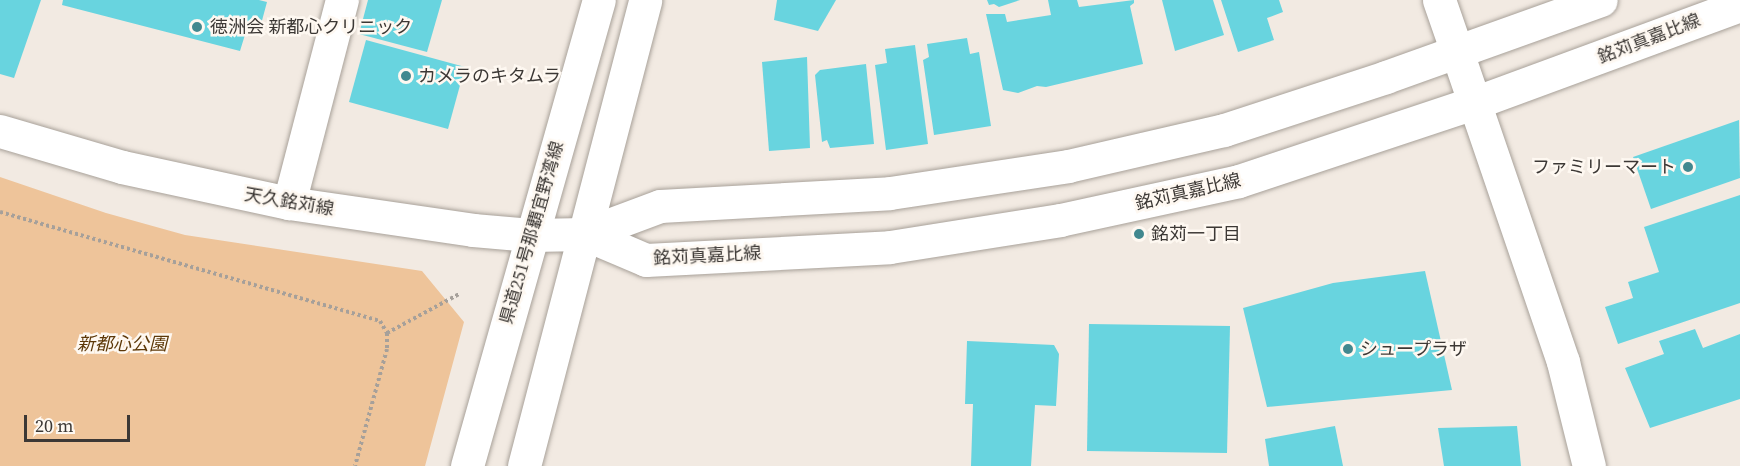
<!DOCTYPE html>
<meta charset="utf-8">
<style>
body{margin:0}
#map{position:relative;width:1740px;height:466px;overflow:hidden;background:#f2eae2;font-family:"Source Serif 4","Noto Sans JP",serif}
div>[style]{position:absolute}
.green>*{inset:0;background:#eec49a}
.building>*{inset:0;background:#68d4df}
.path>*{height:4px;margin-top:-2px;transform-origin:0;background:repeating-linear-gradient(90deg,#a6a09a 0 3px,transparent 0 6px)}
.roads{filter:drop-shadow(0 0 2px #a8a199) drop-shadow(0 0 2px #a8a199)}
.minor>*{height:33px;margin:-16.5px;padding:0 16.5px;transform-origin:16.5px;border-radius:16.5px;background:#fff}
.tertiary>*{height:33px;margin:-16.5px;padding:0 16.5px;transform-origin:16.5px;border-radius:16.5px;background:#fff}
.secondary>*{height:33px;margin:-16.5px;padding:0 16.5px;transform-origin:16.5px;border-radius:16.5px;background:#fff}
.dots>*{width:16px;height:16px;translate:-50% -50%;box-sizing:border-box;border:3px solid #fef8f1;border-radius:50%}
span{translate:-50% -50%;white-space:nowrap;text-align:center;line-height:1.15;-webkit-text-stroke:5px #fef8f1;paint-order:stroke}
.poi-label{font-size:18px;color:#3c3835}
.left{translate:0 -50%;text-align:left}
.right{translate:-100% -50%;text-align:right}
.street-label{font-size:18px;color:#3c3835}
.park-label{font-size:18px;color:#5d3808;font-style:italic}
.scale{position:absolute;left:24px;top:415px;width:106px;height:27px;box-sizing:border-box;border:3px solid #3c3835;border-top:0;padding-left:8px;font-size:18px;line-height:21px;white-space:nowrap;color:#3c3835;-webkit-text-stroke:4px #fef8f1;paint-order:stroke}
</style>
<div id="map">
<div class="green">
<div style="clip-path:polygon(0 177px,106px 213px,185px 235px,422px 271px,464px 322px,425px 466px,0 466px)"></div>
</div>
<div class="building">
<div style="clip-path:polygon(0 0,41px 0,14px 78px,0 74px)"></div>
<div style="clip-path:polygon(63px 0,259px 0,267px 2px,260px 28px,248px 25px,240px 51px,62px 5px)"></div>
<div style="clip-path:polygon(368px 0,442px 0,427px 52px,359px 34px)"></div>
<div style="clip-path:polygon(777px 0,836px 0,818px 31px,774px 20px)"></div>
<div style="clip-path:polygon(987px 0,1020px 0,999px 7px,994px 4px,989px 5px)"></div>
<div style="clip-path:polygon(1048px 0,1077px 0,1079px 7px,1134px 0,1134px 3px,1130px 6px,1143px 64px,1046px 87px,1037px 86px,1018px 93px,1003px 90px,986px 14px,1005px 14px,1007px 22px,1051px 15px)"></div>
<div style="clip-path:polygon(1162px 0,1213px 0,1224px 35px,1175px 51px)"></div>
<div style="clip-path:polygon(1221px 0,1279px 0,1283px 12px,1267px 18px,1274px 40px,1238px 52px)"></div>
<div style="clip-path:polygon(967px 38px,970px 54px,979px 52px,991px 126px,934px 135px,923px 60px,929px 57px,927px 44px)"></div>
<div style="clip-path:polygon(366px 40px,465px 67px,448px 129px,349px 102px)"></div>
<div style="clip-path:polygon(915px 45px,928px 144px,886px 150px,875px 65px,887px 63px,885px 49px)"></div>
<div style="clip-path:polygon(807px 57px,810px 148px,769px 151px,762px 62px)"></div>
<div style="clip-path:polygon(866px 64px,874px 144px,830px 148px,827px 140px,822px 142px,815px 75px,820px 70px)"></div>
<div style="clip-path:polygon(1739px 120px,1740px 178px,1651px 209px,1633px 157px)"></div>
<div style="clip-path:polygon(1740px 195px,1740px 303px,1618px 344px,1605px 307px,1633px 298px,1628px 282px,1659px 272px,1644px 227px)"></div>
<div style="clip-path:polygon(1425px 271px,1452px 390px,1267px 407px,1243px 308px,1333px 283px)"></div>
<div style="clip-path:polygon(1089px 324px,1230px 326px,1227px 453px,1087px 451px)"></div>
<div style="clip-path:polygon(1695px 329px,1703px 348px,1740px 334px,1740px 399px,1650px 428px,1625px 368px,1664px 354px,1659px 341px)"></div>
<div style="clip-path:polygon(967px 341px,1054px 345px,1059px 354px,1056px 406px,1035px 405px,1031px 466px,971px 466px,973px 404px,965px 404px)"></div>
<div style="clip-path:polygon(1335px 426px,1343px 466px,1269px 466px,1265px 439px)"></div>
<div style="clip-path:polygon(1517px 426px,1521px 466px,1444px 466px,1438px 428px)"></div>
</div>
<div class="path">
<div style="left:0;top:212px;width:395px;rotate:16deg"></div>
<div style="left:380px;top:321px;width:14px;rotate:60deg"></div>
<div style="left:387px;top:333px;width:16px;rotate:90deg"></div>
<div style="left:387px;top:349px;width:121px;rotate:105.3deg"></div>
<div style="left:387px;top:333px;width:82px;rotate:-28.4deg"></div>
</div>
<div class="roads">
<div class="minor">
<div style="left:1439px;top:0;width:55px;rotate:70.9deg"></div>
</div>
<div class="tertiary">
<div style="left:1457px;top:52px;width:328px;rotate:71.1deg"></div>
<div style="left:1563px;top:362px;width:107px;rotate:76deg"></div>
<div style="left:0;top:131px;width:127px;rotate:16.4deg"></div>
<div style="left:122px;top:167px;width:171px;rotate:12.2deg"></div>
<div style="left:289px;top:203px;width:186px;rotate:8.3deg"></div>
<div style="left:473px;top:230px;width:58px;rotate:4.9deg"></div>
<div style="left:531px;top:235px;width:54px;rotate:-1.1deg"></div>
<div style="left:585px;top:234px;width:80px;rotate:-20.5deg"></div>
<div style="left:660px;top:206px;width:230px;rotate:-3.2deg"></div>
<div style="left:890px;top:193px;width:180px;rotate:-8.6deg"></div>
<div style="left:1068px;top:166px;width:160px;rotate:-13deg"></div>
<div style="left:1224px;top:130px;width:170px;rotate:-18.1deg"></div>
<div style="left:1386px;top:77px;width:228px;rotate:-19.7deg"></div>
<div style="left:289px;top:203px;width:210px;rotate:-75.4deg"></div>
<div style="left:585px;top:234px;width:66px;rotate:23.1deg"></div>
<div style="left:646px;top:260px;width:244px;rotate:-3deg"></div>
<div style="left:890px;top:247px;width:172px;rotate:-9deg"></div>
<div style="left:1060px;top:220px;width:183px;rotate:-12.3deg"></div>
<div style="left:1239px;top:181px;width:248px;rotate:-18.4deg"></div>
<div style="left:1474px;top:103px;width:283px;rotate:-20.2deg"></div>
</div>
<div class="secondary">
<div style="left:467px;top:466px;width:484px;rotate:-74.2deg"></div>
<div style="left:524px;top:466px;width:481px;rotate:-75.4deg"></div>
</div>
</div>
<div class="dots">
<div style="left:197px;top:27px;background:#41888f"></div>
<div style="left:406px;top:76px;background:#41888f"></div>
<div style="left:1688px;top:167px;background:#41888f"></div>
<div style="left:1139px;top:234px;background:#41888f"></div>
<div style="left:1348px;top:349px;background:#41888f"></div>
</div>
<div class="poi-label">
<span class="left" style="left:210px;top:27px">徳洲会 新都心クリニック</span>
<span class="left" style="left:418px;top:76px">カメラのキタムラ</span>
<span class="right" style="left:1676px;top:167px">ファミリーマート</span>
<span class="left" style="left:1151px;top:234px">銘苅一丁目</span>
<span class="left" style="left:1360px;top:349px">シュープラザ</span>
</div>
<div class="street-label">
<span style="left:1649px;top:39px;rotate:-21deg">銘苅真嘉比線</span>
<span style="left:1188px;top:192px;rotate:-13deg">銘苅真嘉比線</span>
<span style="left:289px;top:202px;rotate:10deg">天久銘苅線</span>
<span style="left:532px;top:233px;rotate:-74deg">県道251号那覇宜野湾線</span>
<span style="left:707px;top:256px;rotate:-3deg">銘苅真嘉比線</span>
</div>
<div class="park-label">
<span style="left:122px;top:344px">新都心公園</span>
</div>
<div class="scale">20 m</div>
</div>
